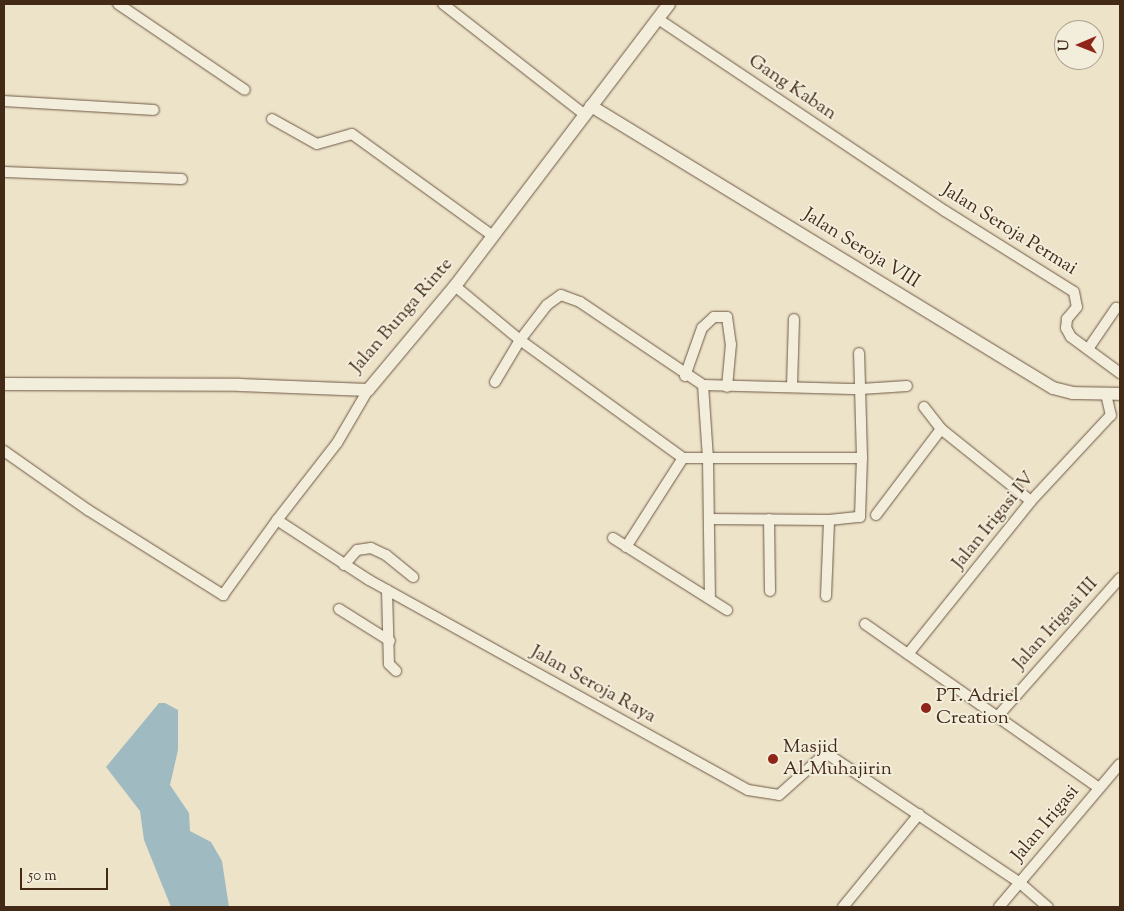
<!DOCTYPE html>
<style>
body{margin:0}
#map{position:relative;width:1124px;height:911px;overflow:hidden;background:#ede3c9;font-family:"Sorts Mill Goudy",serif}
div>[style]{position:absolute}
.water>*{inset:0;background:#9fbbc1}
.roads{filter:drop-shadow(0 0 1px #6e5844) drop-shadow(0 0 1px #6e5844)}
.minor>*{height:10px;margin:-5px;padding:0 5px;transform-origin:5px;border-radius:5px;background:#f3eddc}
.tertiary>*{height:12px;margin:-6px;padding:0 6px;transform-origin:6px;border-radius:6px;background:#f3eddc}
.dots>*{width:14px;height:14px;translate:-50% -50%;box-sizing:border-box;border:2px solid #f3eddc;border-radius:50%}
span{translate:-50% -50%;white-space:nowrap;text-align:center;line-height:1.15;-webkit-text-stroke:4px #f3eddc;paint-order:stroke}
.street-label{font-size:19px;color:#432a17}
.poi-label{font-size:19px;color:#432a17}
.left{translate:0 -50%;text-align:left}
.frame{position:absolute;inset:0;border:5px solid #432a17;pointer-events:none}
.north{position:absolute;left:1054px;top:20px;width:50px;height:50px;box-sizing:border-box;background:#f3eddc;border:1px solid #ad9f8d;border-radius:50%;rotate:269deg;font-size:14px;font-weight:700;line-height:20px;text-align:center;color:#432a17}
.north::after{content:'';display:block;margin:auto;width:18px;height:22px;background:#8f2418;clip-path:polygon(50% 0,100% 100%,50% 72%,0 100%)}
.scale{position:absolute;left:20px;top:868px;width:88px;height:22px;box-sizing:border-box;border:2px solid #432a17;border-top:0;padding-left:6px;font-size:15px;line-height:18px;white-space:nowrap;color:#432a17;-webkit-text-stroke:4px #f3eddc;paint-order:stroke}
</style>
<div id="map">
<div class="water">
<div style="clip-path:polygon(159px 703px,165px 703px,178px 710px,178px 750px,170px 785px,189px 813px,190px 831px,211px 842px,222px 861px,229px 907px,171px 907px,144px 840px,140px 811px,106px 767px)"></div>
</div>
<div class="roads">
<div class="minor">
<div style="left:118px;top:4px;width:153px;rotate:34.1deg"></div>
<div style="left:443px;top:4px;width:180px;rotate:38deg"></div>
<div style="left:658px;top:19px;width:345px;rotate:33.8deg"></div>
<div style="left:945px;top:211px;width:152px;rotate:32.1deg"></div>
<div style="left:1074px;top:292px;width:15px;rotate:79deg"></div>
<div style="left:1077px;top:307px;width:16px;rotate:130deg"></div>
<div style="left:1067px;top:319px;width:9px;rotate:96deg"></div>
<div style="left:1066px;top:328px;width:10px;rotate:61deg"></div>
<div style="left:1071px;top:337px;width:61px;rotate:36.3deg"></div>
<div style="left:4px;top:101px;width:150px;rotate:3.4deg"></div>
<div style="left:272px;top:119px;width:51px;rotate:29.1deg"></div>
<div style="left:317px;top:144px;width:36px;rotate:-16deg"></div>
<div style="left:352px;top:134px;width:174px;rotate:35.9deg"></div>
<div style="left:4px;top:172px;width:178px;rotate:2.3deg"></div>
<div style="left:455px;top:286px;width:85px;rotate:39.7deg"></div>
<div style="left:520px;top:340px;width:201px;rotate:35.9deg"></div>
<div style="left:683px;top:458px;width:179px"></div>
<div style="left:1088px;top:349px;width:50px;rotate:-55.7deg"></div>
<div style="left:685px;top:376px;width:51px;rotate:-70.5deg"></div>
<div style="left:702px;top:328px;width:16px;rotate:-43deg"></div>
<div style="left:714px;top:317px;width:13px"></div>
<div style="left:727px;top:317px;width:27px;rotate:82deg"></div>
<div style="left:731px;top:344px;width:43px;rotate:95.3deg"></div>
<div style="left:495px;top:382px;width:49px;rotate:-59.2deg"></div>
<div style="left:520px;top:340px;width:44px;rotate:-52.4deg"></div>
<div style="left:547px;top:305px;width:17px;rotate:-36deg"></div>
<div style="left:561px;top:295px;width:20px;rotate:20deg"></div>
<div style="left:580px;top:302px;width:148px;rotate:34deg"></div>
<div style="left:703px;top:385px;width:158px;rotate:1.5deg"></div>
<div style="left:861px;top:389px;width:46px;rotate:-3.7deg"></div>
<div style="left:703px;top:385px;width:74px;rotate:86.1deg"></div>
<div style="left:708px;top:459px;width:138px;rotate:89.2deg"></div>
<div style="left:792px;top:386px;width:67px;rotate:-88.3deg"></div>
<div style="left:368px;top:390px;width:61px;rotate:120.3deg"></div>
<div style="left:337px;top:443px;width:98px;rotate:127.9deg"></div>
<div style="left:277px;top:520px;width:110px;rotate:33.1deg"></div>
<div style="left:369px;top:580px;width:433px;rotate:29deg"></div>
<div style="left:748px;top:790px;width:31px;rotate:9deg"></div>
<div style="left:779px;top:795px;width:63px;rotate:-41.8deg"></div>
<div style="left:826px;top:753px;width:234px;rotate:33.8deg"></div>
<div style="left:1020px;top:883px;width:37px;rotate:41deg"></div>
<div style="left:1106px;top:394px;width:22px;rotate:77deg"></div>
<div style="left:924px;top:407px;width:28px;rotate:52deg"></div>
<div style="left:4px;top:451px;width:103px;rotate:35.1deg"></div>
<div style="left:88px;top:510px;width:160px;rotate:32.2deg"></div>
<div style="left:223px;top:595px;width:92px;rotate:-54.2deg"></div>
<div style="left:876px;top:515px;width:108px;rotate:-52.9deg"></div>
<div style="left:941px;top:429px;width:115px;rotate:38.7deg"></div>
<div style="left:709px;top:519px;width:120px;rotate:0.5deg"></div>
<div style="left:829px;top:520px;width:31px;rotate:-6deg"></div>
<div style="left:860px;top:517px;width:59px;rotate:-88.1deg"></div>
<div style="left:862px;top:458px;width:105px;rotate:-91.6deg"></div>
<div style="left:769px;top:519px;width:72px;rotate:89.2deg"></div>
<div style="left:613px;top:538px;width:135px;rotate:32.3deg"></div>
<div style="left:626px;top:547px;width:106px;rotate:-57.4deg"></div>
<div style="left:344px;top:565px;width:20px;rotate:-49deg"></div>
<div style="left:357px;top:550px;width:14px;rotate:-8deg"></div>
<div style="left:371px;top:548px;width:17px;rotate:25deg"></div>
<div style="left:386px;top:555px;width:35px;rotate:39deg"></div>
<div style="left:387px;top:590px;width:74px;rotate:88.5deg"></div>
<div style="left:389px;top:664px;width:10px;rotate:45deg"></div>
<div style="left:826px;top:596px;width:76px;rotate:-87.7deg"></div>
<div style="left:339px;top:609px;width:60px;rotate:32.1deg"></div>
<div style="left:865px;top:624px;width:286px;rotate:35deg"></div>
<div style="left:908px;top:654px;width:196px;rotate:-51.2deg"></div>
<div style="left:1031px;top:501px;width:117px;rotate:-47.1deg"></div>
<div style="left:998px;top:716px;width:184px;rotate:-48.5deg"></div>
<div style="left:843px;top:907px;width:120px;rotate:-50.7deg"></div>
<div style="left:999px;top:907px;width:187px;rotate:-49.8deg"></div>
</div>
<div class="tertiary">
<div style="left:591px;top:106px;width:541px;rotate:31.4deg"></div>
<div style="left:1053px;top:388px;width:21px;rotate:14deg"></div>
<div style="left:1073px;top:393px;width:47px;rotate:1.2deg"></div>
<div style="left:4px;top:384px;width:236px;rotate:0.2deg"></div>
<div style="left:240px;top:385px;width:128px;rotate:2.2deg"></div>
<div style="left:368px;top:390px;width:136px;rotate:-50.1deg"></div>
<div style="left:455px;top:286px;width:354px;rotate:-52.8deg"></div>
</div>
</div>
<div class="dots">
<div style="left:926px;top:708px;background:#8f2418"></div>
<div style="left:773px;top:759px;background:#8f2418"></div>
</div>
<div class="street-label">
<span style="left:792px;top:88px;rotate:34deg">Gang Kaban</span>
<span style="left:1009px;top:230px;rotate:32deg">Jalan Seroja Permai</span>
<span style="left:861px;top:249px;rotate:32deg">Jalan Seroja VIII</span>
<span style="left:402px;top:316px;rotate:-49deg">Jalan Bunga Rinte</span>
<span style="left:994px;top:521px;rotate:-51deg">Jalan Irigasi IV</span>
<span style="left:1056px;top:624px;rotate:-48deg">Jalan Irigasi III</span>
<span style="left:593px;top:685px;rotate:29deg">Jalan Seroja Raya</span>
<span style="left:1046px;top:824px;rotate:-50deg">Jalan Irigasi</span>
</div>
<div class="poi-label">
<span class="left" style="left:936px;top:708px">PT. Adriel<br>Creation</span>
<span class="left" style="left:783px;top:759px">Masjid<br>Al-Muhajirin</span>
</div>
<div class="frame"></div>
<div class="north">U</div>
<div class="scale">50 m</div>
</div>
